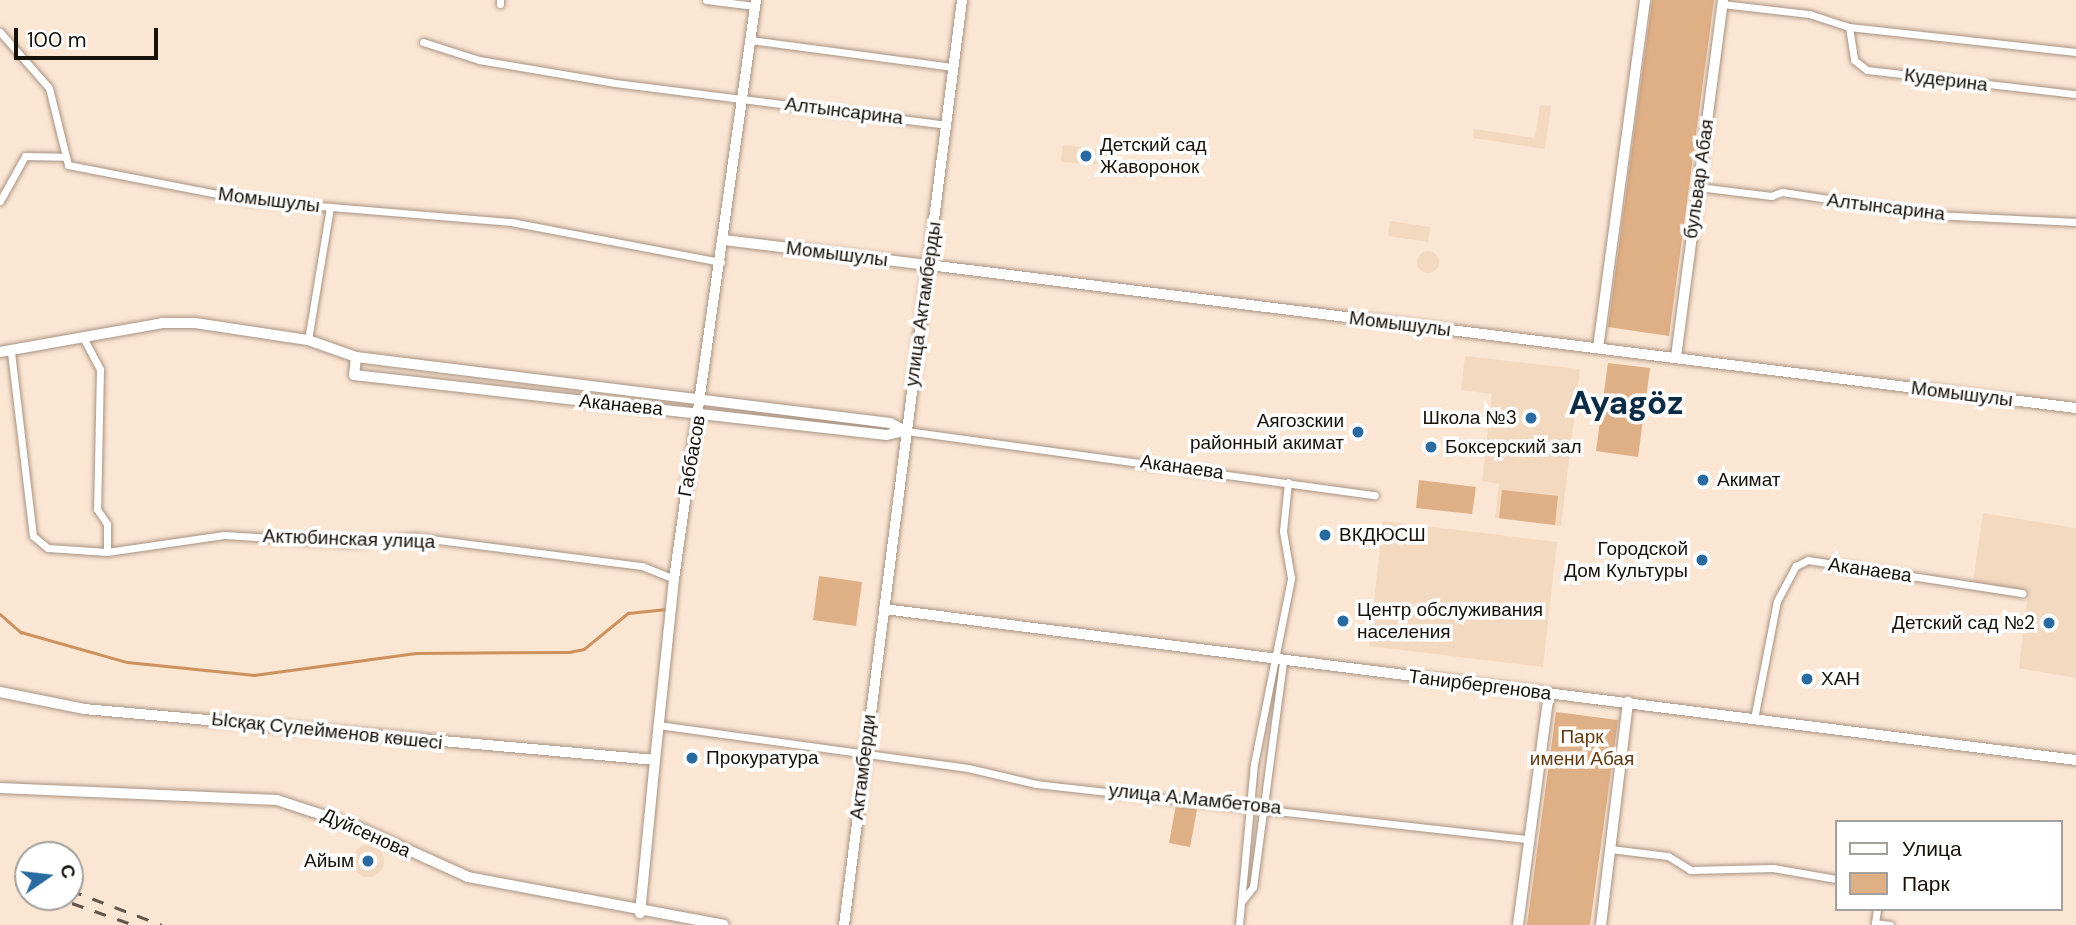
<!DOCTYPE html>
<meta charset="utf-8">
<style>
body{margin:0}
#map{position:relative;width:2076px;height:925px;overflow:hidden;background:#fbe5d3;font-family:"DM Sans",sans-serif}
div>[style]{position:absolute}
.built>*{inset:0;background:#f4d9c1}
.round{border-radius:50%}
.green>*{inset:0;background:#dfaf85}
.stream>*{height:2.5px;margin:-1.25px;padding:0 1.25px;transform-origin:1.25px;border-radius:1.25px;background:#cc915d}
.roads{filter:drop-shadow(0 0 2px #a89383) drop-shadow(0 0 2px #a89383)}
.minor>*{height:7px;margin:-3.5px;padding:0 3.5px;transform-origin:3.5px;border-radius:3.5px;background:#fff}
.tertiary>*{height:10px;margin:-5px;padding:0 5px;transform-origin:5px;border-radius:5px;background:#fff}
.secondary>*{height:10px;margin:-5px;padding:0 5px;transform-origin:5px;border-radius:5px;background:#fff}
.rail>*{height:2.5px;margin-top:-1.25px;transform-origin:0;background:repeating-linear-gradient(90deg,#62564c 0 12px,transparent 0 24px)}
.dots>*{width:19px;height:19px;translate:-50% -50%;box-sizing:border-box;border:4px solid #fff;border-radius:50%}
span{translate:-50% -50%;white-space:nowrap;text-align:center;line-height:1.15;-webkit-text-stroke:7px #fff;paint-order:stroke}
.street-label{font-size:19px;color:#18110a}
.poi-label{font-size:19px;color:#18110a}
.left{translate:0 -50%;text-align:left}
.right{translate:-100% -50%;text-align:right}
.park-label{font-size:19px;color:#613910}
.town-label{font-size:33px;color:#0c2b45;font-weight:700}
.legend{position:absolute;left:1835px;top:820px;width:228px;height:91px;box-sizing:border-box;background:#fff;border:2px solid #a3a09d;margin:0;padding:9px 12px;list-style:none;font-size:21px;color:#18110a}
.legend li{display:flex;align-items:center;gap:14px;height:35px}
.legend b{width:35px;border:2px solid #a3a09d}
.north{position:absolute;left:14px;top:841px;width:70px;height:70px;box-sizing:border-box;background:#fff;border:2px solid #a3a09d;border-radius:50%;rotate:76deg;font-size:19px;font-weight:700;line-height:28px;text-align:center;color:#18110a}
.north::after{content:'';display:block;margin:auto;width:24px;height:32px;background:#296ba0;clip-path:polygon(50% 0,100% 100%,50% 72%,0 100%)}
.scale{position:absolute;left:14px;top:28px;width:144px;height:32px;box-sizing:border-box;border:4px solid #18110a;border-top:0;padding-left:9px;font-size:21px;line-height:24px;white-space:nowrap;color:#18110a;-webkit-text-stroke:5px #fff;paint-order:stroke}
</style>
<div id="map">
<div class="built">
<div style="clip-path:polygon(1540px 105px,1551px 106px,1545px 149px,1473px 138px,1474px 129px,1535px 138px)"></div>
<div style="clip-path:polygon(1063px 145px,1112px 151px,1110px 165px,1061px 162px)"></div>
<div style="clip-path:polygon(1390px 221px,1430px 227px,1428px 242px,1388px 236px)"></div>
<div class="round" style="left:1417px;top:251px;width:22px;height:22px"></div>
<div style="clip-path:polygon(1465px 356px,1580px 369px,1561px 526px,1495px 518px,1499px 484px,1482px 481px,1492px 394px,1461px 390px)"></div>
<div style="clip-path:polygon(1983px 513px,2076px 528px,2076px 678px,2019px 668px,2028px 592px,1973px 582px)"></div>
<div style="clip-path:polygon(1383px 521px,1557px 542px,1543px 667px,1369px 646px)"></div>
<div class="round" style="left:352px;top:845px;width:32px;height:32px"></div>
</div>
<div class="green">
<div style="clip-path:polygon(1652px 0,1714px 0,1669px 336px,1608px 327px)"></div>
<div style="clip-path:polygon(1608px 363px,1650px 368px,1638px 457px,1596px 451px)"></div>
<div style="clip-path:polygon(1419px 480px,1476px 487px,1472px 514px,1416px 508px)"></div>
<div style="clip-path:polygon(1502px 490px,1558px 496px,1555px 525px,1499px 518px)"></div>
<div style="clip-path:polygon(819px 576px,862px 582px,856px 626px,813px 620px)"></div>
<div style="clip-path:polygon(1556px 712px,1618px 720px,1590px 925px,1527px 925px)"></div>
<div style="clip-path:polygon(1177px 800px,1198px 804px,1190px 847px,1169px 843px)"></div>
</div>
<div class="stream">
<div style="left:0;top:614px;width:28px;rotate:41deg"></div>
<div style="left:21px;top:632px;width:110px;rotate:15.8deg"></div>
<div style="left:127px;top:662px;width:128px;rotate:5.8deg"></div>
<div style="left:254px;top:675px;width:163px;rotate:-7.7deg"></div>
<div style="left:416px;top:653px;width:153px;rotate:-0.4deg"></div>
<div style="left:569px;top:652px;width:15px;rotate:-11deg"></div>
<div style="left:584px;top:649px;width:57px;rotate:-39.3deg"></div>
<div style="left:628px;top:613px;width:36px;rotate:-6deg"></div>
</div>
<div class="roads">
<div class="minor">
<div style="left:500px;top:0;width:4px;rotate:90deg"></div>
<div style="left:706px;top:0;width:49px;rotate:7deg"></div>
<div style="left:1722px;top:4px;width:88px;rotate:6.6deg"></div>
<div style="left:1809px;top:14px;width:42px;rotate:18deg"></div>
<div style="left:1849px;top:27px;width:228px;rotate:6.3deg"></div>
<div style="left:1849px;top:27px;width:33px;rotate:81deg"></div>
<div style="left:1854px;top:60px;width:16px;rotate:38deg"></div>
<div style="left:1867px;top:70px;width:210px;rotate:6.6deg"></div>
<div style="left:0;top:32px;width:74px;rotate:48.8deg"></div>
<div style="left:49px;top:88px;width:79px;rotate:76.1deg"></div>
<div style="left:68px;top:165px;width:183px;rotate:11deg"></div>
<div style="left:248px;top:200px;width:264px;rotate:4.8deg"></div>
<div style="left:511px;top:222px;width:214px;rotate:10.8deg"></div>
<div style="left:750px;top:40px;width:205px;rotate:7.6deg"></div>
<div style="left:423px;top:42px;width:59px;rotate:17.8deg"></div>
<div style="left:479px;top:60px;width:138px;rotate:9.6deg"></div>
<div style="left:615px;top:83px;width:334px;rotate:7.2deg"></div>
<div style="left:1698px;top:187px;width:74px;rotate:7deg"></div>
<div style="left:1771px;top:196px;width:12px;rotate:-20deg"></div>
<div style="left:1782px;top:192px;width:154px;rotate:8.6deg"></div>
<div style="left:1934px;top:215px;width:142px;rotate:2.8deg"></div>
<div style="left:0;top:201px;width:51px;rotate:-60.9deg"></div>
<div style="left:25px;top:156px;width:39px;rotate:1deg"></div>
<div style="left:308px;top:340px;width:135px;rotate:-80.6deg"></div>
<div style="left:85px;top:341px;width:32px;rotate:62deg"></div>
<div style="left:100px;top:369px;width:140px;rotate:91.2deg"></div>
<div style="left:97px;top:509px;width:18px;rotate:56deg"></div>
<div style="left:107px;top:524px;width:28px;rotate:90deg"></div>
<div style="left:11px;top:352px;width:185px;rotate:83.2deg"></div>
<div style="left:33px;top:536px;width:19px;rotate:39deg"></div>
<div style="left:48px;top:548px;width:59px;rotate:3.9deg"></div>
<div style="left:107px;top:552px;width:118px;rotate:-8.3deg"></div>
<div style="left:224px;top:535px;width:130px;rotate:3.5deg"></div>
<div style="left:354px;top:543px;width:61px;rotate:-5.6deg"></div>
<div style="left:415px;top:537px;width:229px;rotate:7.3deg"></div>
<div style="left:642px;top:566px;width:35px;rotate:22deg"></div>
<div style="left:906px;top:431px;width:473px;rotate:7.8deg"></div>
<div style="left:1754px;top:719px;width:120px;rotate:-79deg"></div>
<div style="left:1777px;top:601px;width:40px;rotate:-62deg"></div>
<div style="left:1796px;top:566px;width:13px;rotate:-27deg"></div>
<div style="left:1808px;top:560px;width:217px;rotate:8.8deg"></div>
<div style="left:658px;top:725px;width:313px;rotate:7.9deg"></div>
<div style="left:968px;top:768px;width:70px;rotate:13.2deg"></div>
<div style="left:1036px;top:784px;width:494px;rotate:6.4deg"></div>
<div style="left:1610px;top:849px;width:58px;rotate:6.9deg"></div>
<div style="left:1668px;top:856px;width:26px;rotate:32deg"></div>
<div style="left:1690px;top:870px;width:83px;rotate:-1.4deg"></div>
<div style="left:1773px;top:868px;width:64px;rotate:9.9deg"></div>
<div style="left:1242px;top:901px;width:18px;rotate:-52deg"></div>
<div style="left:1253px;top:887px;width:228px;rotate:-82.4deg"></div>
<div style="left:1877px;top:909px;width:14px;rotate:98deg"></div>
<div style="left:1875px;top:923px;width:15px;rotate:8deg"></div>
<div style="left:1239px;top:925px;width:162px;rotate:-84.7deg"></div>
<div style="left:1254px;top:764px;width:190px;rotate:-78.7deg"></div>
<div style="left:1291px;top:578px;width:48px;rotate:-99.7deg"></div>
<div style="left:1283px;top:531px;width:49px;rotate:-84.2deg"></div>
</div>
<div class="tertiary">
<div style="left:724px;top:240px;width:207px;rotate:7deg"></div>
<div style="left:0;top:352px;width:165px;rotate:-10.1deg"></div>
<div style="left:162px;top:323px;width:33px"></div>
<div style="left:195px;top:323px;width:114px;rotate:8.6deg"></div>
<div style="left:308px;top:340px;width:51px;rotate:19.5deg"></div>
<div style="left:356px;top:357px;width:538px;rotate:7.05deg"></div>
<div style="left:890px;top:423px;width:18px;rotate:27deg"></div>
<div style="left:356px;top:357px;width:18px;rotate:96deg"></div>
<div style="left:354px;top:375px;width:536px;rotate:6.42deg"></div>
<div style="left:887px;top:435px;width:18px;rotate:-13deg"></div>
<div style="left:884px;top:609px;width:1202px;rotate:7.22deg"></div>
<div style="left:655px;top:760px;width:182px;rotate:-84deg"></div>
<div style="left:674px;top:579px;width:585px;rotate:-81.94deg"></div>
<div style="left:1518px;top:925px;width:234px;rotate:-82.4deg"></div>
<div style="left:1601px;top:925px;width:225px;rotate:-83.1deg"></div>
</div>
<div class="secondary">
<div style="left:929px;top:265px;width:1156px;rotate:7.11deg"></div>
<div style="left:1598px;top:348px;width:351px;rotate:-82.3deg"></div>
<div style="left:1676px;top:357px;width:360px;rotate:-82.5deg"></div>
<div style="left:0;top:692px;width:86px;rotate:11.4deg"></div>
<div style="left:84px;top:709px;width:573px;rotate:5.1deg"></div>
<div style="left:655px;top:760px;width:154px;rotate:95.6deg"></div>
<div style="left:0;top:788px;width:277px;rotate:2.5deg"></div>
<div style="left:277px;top:800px;width:80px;rotate:18.2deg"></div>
<div style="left:353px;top:825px;width:126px;rotate:24.3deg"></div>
<div style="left:468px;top:877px;width:260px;rotate:10.6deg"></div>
<div style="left:844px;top:925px;width:932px;rotate:-82.73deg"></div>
</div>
</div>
<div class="rail">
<div style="left:70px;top:890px;width:98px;rotate:20.8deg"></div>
<div style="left:72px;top:903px;width:66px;rotate:19.5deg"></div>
</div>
<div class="dots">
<div style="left:1086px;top:156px;background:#296ba0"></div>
<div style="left:1531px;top:418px;background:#296ba0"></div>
<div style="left:1358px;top:432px;background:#296ba0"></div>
<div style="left:1431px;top:447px;background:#296ba0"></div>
<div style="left:1703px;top:480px;background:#296ba0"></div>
<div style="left:1325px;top:535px;background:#296ba0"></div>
<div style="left:1702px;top:560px;background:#296ba0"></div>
<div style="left:1343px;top:621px;background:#296ba0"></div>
<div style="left:2049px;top:623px;background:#296ba0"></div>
<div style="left:1807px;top:679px;background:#296ba0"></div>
<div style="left:692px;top:758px;background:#296ba0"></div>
<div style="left:368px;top:861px;background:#296ba0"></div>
</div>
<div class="street-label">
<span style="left:1946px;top:80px;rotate:7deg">Кудерина</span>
<span style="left:844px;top:111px;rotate:7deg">Алтынсарина</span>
<span style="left:1699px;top:179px;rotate:-82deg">бульвар Абая</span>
<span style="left:269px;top:200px;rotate:7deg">Момышулы</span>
<span style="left:1886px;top:207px;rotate:7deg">Алтынсарина</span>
<span style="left:837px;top:254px;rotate:7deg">Момышулы</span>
<span style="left:923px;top:304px;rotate:-82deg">улица Актамберды</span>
<span style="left:1400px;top:324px;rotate:7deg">Момышулы</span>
<span style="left:1962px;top:394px;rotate:7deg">Момышулы</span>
<span style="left:621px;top:405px;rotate:6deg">Аканаева</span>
<span style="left:692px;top:456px;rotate:-80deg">Габбасов</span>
<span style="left:1182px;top:467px;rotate:8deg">Аканаева</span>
<span style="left:349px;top:539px;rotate:2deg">Актюбинская улица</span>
<span style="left:1870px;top:570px;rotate:8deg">Аканаева</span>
<span style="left:1480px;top:685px;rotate:7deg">Танирбергенова</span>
<span style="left:327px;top:731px;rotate:6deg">Ысқақ Сүлейменов көшесі</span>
<span style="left:863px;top:767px;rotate:-83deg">Актамберди</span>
<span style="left:1195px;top:799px;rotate:6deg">улица А.Мамбетова</span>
<span style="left:366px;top:833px;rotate:24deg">Дуйсенова</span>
</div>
<div class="poi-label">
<span class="left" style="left:1100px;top:156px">Детский сад<br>Жаворонок</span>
<span class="right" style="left:1517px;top:418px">Школа №3</span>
<span class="right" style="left:1344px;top:432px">Аягозскии<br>районный акимат</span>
<span class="left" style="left:1445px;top:447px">Боксерский зал</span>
<span class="left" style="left:1717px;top:480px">Акимат</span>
<span class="left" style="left:1339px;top:535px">ВКДЮСШ</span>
<span class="right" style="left:1688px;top:560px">Городской<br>Дом Культуры</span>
<span class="left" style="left:1357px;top:621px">Центр обслуживания<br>населения</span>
<span class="right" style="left:2035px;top:623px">Детский сад №2</span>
<span class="left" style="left:1821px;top:679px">ХАН</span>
<span class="left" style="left:706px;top:758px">Прокуратура</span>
<span class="right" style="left:354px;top:861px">Айым</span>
</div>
<div class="park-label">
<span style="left:1582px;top:748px">Парк<br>имени Абая</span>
</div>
<div class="town-label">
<span style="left:1626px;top:403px">Ayagöz</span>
</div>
<ul class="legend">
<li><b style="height:9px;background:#fff"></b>Улица</li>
<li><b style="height:19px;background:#dfaf85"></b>Парк</li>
</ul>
<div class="north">С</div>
<div class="scale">100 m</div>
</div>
